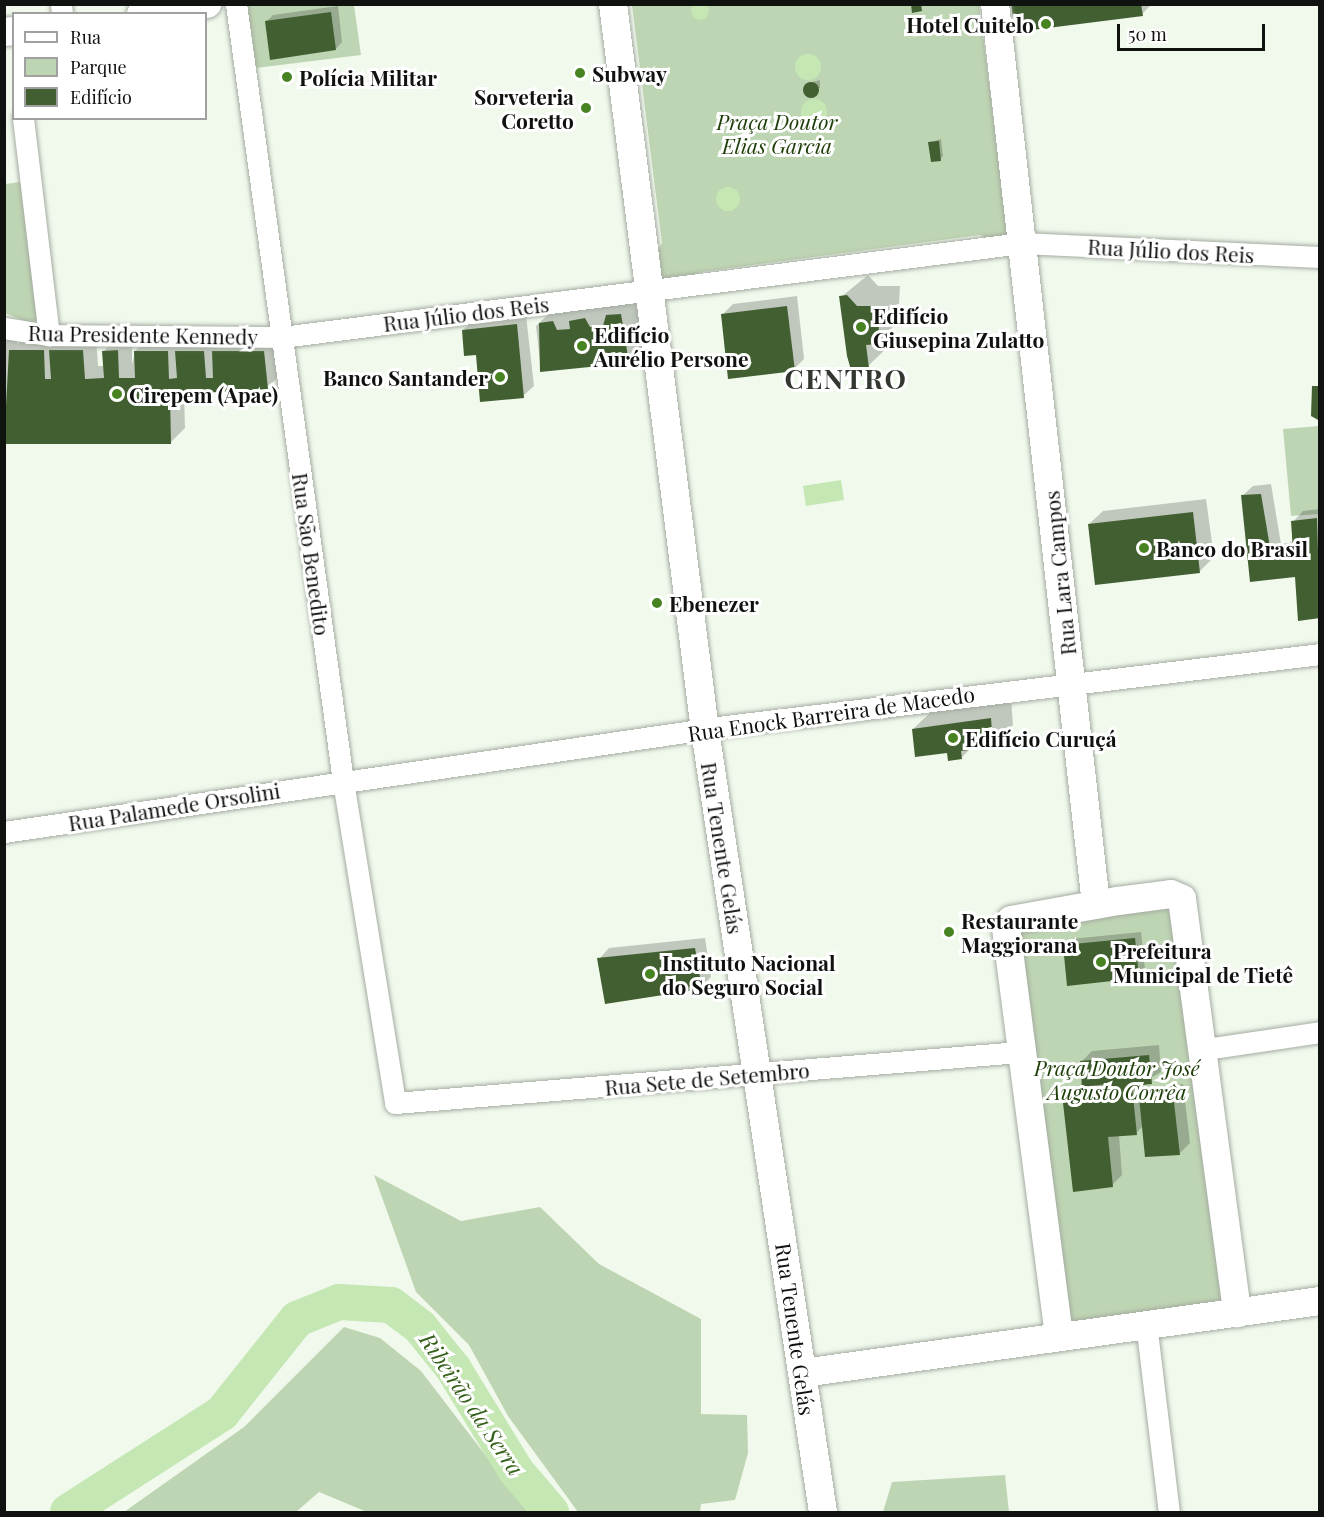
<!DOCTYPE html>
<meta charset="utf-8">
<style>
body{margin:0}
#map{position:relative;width:1324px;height:1517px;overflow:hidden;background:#f1f9ed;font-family:"Playfair Display",serif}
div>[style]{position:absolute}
.green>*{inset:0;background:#bed5b3}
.water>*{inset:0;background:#c4e7b3}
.round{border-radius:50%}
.shadow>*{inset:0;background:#0003}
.river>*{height:36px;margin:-18px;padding:0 18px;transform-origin:18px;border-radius:18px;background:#c4e7b3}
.building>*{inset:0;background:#415f31}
.roads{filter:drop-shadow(0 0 2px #a5aca1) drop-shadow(0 0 2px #a5aca1)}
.street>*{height:21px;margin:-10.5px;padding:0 10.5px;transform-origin:10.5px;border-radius:10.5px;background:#fff}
.secondary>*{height:28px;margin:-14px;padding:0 14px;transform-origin:14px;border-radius:14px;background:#fff}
.dots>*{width:16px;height:16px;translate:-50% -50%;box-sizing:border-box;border:3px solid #fff;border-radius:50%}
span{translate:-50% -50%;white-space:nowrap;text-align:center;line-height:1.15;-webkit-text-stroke:6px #fff;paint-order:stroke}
.poi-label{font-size:21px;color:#0f120e;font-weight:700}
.right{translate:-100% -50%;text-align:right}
.left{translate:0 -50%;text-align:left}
.park-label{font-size:21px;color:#1d3d07;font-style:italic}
.street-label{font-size:21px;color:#0f120e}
.water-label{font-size:22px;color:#35601a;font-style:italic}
.district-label{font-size:27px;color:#323830;font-weight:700;letter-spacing:1.5px}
.frame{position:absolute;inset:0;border:6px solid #0f120e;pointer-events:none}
.legend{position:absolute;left:12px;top:12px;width:195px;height:108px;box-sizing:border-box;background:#fff;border:2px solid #9fa09f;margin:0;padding:8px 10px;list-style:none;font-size:18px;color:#0f120e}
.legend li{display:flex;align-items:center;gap:12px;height:30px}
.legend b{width:30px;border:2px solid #9fa09f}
.scale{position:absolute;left:1117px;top:24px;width:148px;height:27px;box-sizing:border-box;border:3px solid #0f120e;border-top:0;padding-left:8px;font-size:18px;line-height:21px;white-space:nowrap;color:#0f120e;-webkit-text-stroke:4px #fff;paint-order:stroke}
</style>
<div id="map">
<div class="green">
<div style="clip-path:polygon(247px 5px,354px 5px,361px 55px,256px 68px)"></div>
<div style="clip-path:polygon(632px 5px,979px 5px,1005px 208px,1014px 232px,990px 240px,980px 235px,700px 272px,690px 280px,662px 282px,656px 254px,662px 243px)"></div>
<div style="clip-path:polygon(20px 182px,37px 319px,32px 324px,5px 313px,5px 184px)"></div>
<div style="clip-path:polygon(1319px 426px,1319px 514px,1291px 516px,1283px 429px)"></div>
<div style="clip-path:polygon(1179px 901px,1233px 1307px,1062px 1328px,1009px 927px)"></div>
<div style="clip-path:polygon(374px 1175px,461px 1221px,540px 1207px,599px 1264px,701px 1319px,701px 1414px,747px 1415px,748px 1453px,735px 1500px,701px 1504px,700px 1512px,578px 1512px,508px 1416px,469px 1345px,416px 1292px)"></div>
<div style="clip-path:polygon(344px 1327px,380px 1338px,421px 1371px,529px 1512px,367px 1512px,319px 1492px,296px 1512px,124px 1512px,244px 1427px)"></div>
<div style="clip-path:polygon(1005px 1475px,1009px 1512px,883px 1512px,892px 1482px)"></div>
</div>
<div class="water">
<div class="round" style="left:691px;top:2px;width:18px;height:18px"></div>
<div class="round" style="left:795px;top:54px;width:26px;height:26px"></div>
<div class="round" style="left:801px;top:99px;width:26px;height:26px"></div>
<div class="round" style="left:716px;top:187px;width:24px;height:24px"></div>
<div style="clip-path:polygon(841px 480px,844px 500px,806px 506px,803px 486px)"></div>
</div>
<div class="shadow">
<div style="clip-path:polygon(1013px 4px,1152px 4px,1142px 14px)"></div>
<div style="clip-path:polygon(338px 6px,342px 42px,336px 49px,267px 21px,273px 15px)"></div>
<div style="clip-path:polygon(820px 80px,820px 88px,806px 95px,805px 84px)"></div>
<div style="clip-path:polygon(941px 139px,943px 156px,940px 159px,930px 142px)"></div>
<div style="clip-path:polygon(868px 275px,878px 286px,900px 286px,898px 322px,887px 333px,889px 346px,868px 366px,841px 297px)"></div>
<div style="clip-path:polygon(628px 295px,641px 295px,649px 341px,628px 361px,541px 371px,536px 326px,557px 306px,584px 309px,595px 298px,618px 305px)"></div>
<div style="clip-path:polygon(797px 296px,804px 359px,794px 369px,723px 314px,733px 304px)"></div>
<div style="clip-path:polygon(526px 315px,534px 386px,523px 396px,477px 353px,463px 330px,474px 320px)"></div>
<div style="clip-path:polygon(4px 337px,17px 337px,17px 344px,25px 337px,96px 337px,98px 366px,105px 366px,104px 351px,118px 337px,132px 337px,132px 365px,135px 351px,149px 338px,181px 338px,181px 347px,191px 338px,218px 338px,218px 347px,227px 338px,278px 338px,281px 374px,267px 388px,184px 393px,185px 428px,171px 442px,4px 443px)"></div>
<div style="clip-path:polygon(1271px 484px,1281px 544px,1294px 542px,1293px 522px,1303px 511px,1320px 509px,1320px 617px,1296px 575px,1251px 580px,1242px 496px,1253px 486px)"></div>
<div style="clip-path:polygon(1206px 499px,1214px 557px,1200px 571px,1089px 524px,1103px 511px)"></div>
<div style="clip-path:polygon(1011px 698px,1013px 725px,993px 746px,971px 748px,961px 758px,913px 729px,934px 709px)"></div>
<div style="clip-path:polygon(1141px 932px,1145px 970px,1138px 977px,1064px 946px,1071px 939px)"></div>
<div style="clip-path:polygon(705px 938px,711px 977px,701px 987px,599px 959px,609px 948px)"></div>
<div style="clip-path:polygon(1159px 1045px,1161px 1072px,1142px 1083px,1144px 1095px,1151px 1088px,1183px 1084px,1190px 1143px,1180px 1153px,1143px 1126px,1136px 1133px,1119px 1135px,1122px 1175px,1112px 1185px,1063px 1094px,1083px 1083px,1081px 1062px,1092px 1051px)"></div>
</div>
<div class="river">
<div style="left:68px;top:1512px;width:183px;rotate:-32.7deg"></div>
<div style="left:222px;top:1413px;width:120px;rotate:-51.4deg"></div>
<div style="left:297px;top:1319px;width:45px;rotate:-22deg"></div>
<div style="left:339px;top:1302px;width:52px;rotate:3.3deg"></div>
<div style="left:391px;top:1305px;width:36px;rotate:37deg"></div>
<div style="left:420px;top:1327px;width:53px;rotate:51.2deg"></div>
<div style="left:453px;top:1368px;width:121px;rotate:58.5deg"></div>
<div style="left:516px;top:1471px;width:54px;rotate:49.5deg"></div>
</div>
<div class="building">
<div style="clip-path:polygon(911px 4px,921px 4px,922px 11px,912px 13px)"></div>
<div style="clip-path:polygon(1011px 4px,1141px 4px,1143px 16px,1015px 32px)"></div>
<div style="clip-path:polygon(331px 12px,336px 50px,270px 60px,265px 21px)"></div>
<div class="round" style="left:803px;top:82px;width:16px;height:16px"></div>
<div style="clip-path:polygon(939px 141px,941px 161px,931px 162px,928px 142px)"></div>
<div style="clip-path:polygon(847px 295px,857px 306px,880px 306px,878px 344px,866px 345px,869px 368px,851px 370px,847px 356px,839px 296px)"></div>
<div style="clip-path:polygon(787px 306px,795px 371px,728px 379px,721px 314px)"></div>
<div style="clip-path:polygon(621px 314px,629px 363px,540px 372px,539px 323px,553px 321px,557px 330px,570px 329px,569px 321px,585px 318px,590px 327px,603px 326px,606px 315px)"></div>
<div style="clip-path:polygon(517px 324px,524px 398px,480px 402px,476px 355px,464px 356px,462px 330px)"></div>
<div style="clip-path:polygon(9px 350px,44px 350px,45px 379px,51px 379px,49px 350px,83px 350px,85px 379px,104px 378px,102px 351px,118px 350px,119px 378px,135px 378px,134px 351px,168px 351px,169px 379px,177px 378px,175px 351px,204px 351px,206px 378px,213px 378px,212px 351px,264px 351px,268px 389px,170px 395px,171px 444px,4px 444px)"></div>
<div style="clip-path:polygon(1312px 386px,1320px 386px,1320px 421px,1311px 416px)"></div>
<div style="clip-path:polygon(1261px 494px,1271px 553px,1293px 551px,1291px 521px,1317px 518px,1320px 618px,1298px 621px,1295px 577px,1250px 582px,1241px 495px)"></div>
<div style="clip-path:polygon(1193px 512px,1200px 573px,1095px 585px,1088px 524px)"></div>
<div style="clip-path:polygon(991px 718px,993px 747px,961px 751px,962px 759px,948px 761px,947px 753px,915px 757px,912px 729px)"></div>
<div style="clip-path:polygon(1135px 938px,1139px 978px,1067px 986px,1063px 945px)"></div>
<div style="clip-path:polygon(695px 948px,702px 989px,605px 1004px,597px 958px)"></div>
<div style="clip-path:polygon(1149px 1055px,1152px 1084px,1132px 1086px,1137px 1135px,1108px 1137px,1113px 1187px,1073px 1192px,1062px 1094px,1107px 1089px,1107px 1084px,1082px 1087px,1080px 1061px)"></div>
<div style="clip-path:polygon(1173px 1094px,1180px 1155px,1145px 1157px,1139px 1097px)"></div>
</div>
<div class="roads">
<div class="street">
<div style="left:61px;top:4px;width:10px;rotate:84deg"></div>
<div style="left:236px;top:4px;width:784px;rotate:82.16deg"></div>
<div style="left:343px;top:781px;width:326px;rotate:80.8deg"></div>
<div style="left:395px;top:1103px;width:626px;rotate:-4.67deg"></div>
<div style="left:23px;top:118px;width:219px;rotate:83.2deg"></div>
<div style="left:4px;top:328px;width:46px;rotate:8.8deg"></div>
<div style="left:49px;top:335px;width:233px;rotate:0.5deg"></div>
<div style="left:282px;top:337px;width:746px;rotate:-7.24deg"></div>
<div style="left:1022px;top:243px;width:298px;rotate:2.7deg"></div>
<div style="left:4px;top:832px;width:730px;rotate:-8.35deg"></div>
<div style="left:726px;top:726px;width:598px;rotate:-6.91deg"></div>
<div style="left:1205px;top:1049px;width:116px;rotate:-8.4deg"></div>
<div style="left:1146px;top:1323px;width:190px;rotate:83.1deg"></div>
</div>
<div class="secondary">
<div style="left:613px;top:4px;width:732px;rotate:82.78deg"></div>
<div style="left:705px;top:730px;width:791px;rotate:81.42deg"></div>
<div style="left:995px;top:4px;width:906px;rotate:83.6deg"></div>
<div style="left:141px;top:14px;width:67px;rotate:-8.6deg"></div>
<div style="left:4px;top:32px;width:10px;rotate:-6deg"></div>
<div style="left:1059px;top:1336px;width:411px;rotate:-97.4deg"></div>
<div style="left:1006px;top:928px;width:9px;rotate:-58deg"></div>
<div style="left:1011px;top:920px;width:109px;rotate:-10.1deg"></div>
<div style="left:1118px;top:901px;width:53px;rotate:-7.5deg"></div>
<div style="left:1171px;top:894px;width:12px;rotate:24deg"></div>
<div style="left:1182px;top:899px;width:418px;rotate:82.4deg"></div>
<div style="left:803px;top:1373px;width:522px;rotate:-7.93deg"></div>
</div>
</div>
<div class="dots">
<div style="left:1046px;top:24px;background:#478320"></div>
<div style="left:580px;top:73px;background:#478320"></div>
<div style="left:287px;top:77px;background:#478320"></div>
<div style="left:586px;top:108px;background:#478320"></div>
<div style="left:861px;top:327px;background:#478320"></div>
<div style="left:582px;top:346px;background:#478320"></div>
<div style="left:500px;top:377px;background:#478320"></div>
<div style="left:117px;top:394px;background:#478320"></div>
<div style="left:1144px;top:548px;background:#478320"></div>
<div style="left:657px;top:603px;background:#478320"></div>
<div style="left:953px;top:738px;background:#478320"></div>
<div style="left:949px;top:932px;background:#478320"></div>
<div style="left:1101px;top:962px;background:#478320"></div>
<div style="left:650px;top:974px;background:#478320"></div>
</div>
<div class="poi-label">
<span class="right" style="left:1034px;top:24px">Hotel Cuitelo</span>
<span class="left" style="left:592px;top:73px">Subway</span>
<span class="left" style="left:299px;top:77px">Polícia Militar</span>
<span class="right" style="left:574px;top:108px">Sorveteria<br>Coretto</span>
<span class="left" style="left:873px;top:327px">Edifício<br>Giusepina Zulatto</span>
<span class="left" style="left:594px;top:346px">Edifício<br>Aurélio Persone</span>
<span class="right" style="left:488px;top:377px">Banco Santander</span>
<span class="left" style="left:129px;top:394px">Cirepem (Apae)</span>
<span class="left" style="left:1156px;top:548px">Banco do Brasil</span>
<span class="left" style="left:669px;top:603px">Ebenezer</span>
<span class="left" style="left:965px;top:738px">Edifício Curuçá</span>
<span class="left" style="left:961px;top:932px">Restaurante<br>Maggiorana</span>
<span class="left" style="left:1113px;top:962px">Prefeitura<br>Municipal de Tietê</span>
<span class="left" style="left:662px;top:974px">Instituto Nacional<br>do Seguro Social</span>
</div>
<div class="park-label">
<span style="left:777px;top:133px">Praça Doutor<br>Elias Garcia</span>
<span style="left:1117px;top:1079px">Praça Doutor José<br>Augusto Corrêa</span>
</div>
<div class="street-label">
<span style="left:1171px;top:250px;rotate:3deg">Rua Júlio dos Reis</span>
<span style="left:466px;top:313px;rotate:-7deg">Rua Júlio dos Reis</span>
<span style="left:143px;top:334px;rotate:1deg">Rua Presidente Kennedy</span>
<span style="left:312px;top:554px;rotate:82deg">Rua São Benedito</span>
<span style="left:1059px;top:573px;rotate:-96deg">Rua Lara Campos</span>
<span style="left:831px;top:713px;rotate:-8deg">Rua Enock Barreira de Macedo</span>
<span style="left:174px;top:806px;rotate:-9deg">Rua Palamede Orsolini</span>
<span style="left:723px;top:848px;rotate:81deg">Rua Tenente Gelás</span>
<span style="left:707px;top:1078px;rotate:-5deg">Rua Sete de Setembro</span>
<span style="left:796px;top:1329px;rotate:82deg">Rua Tenente Gelás</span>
</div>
<div class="water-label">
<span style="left:472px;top:1404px;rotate:56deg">Ribeirão da Serra</span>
</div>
<div class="district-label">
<span style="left:846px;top:379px">CENTRO</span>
</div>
<div class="frame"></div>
<ul class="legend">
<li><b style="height:8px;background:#fff"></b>Rua</li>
<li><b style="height:16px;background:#bed5b3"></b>Parque</li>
<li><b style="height:16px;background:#415f31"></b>Edifício</li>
</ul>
<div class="scale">50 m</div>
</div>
